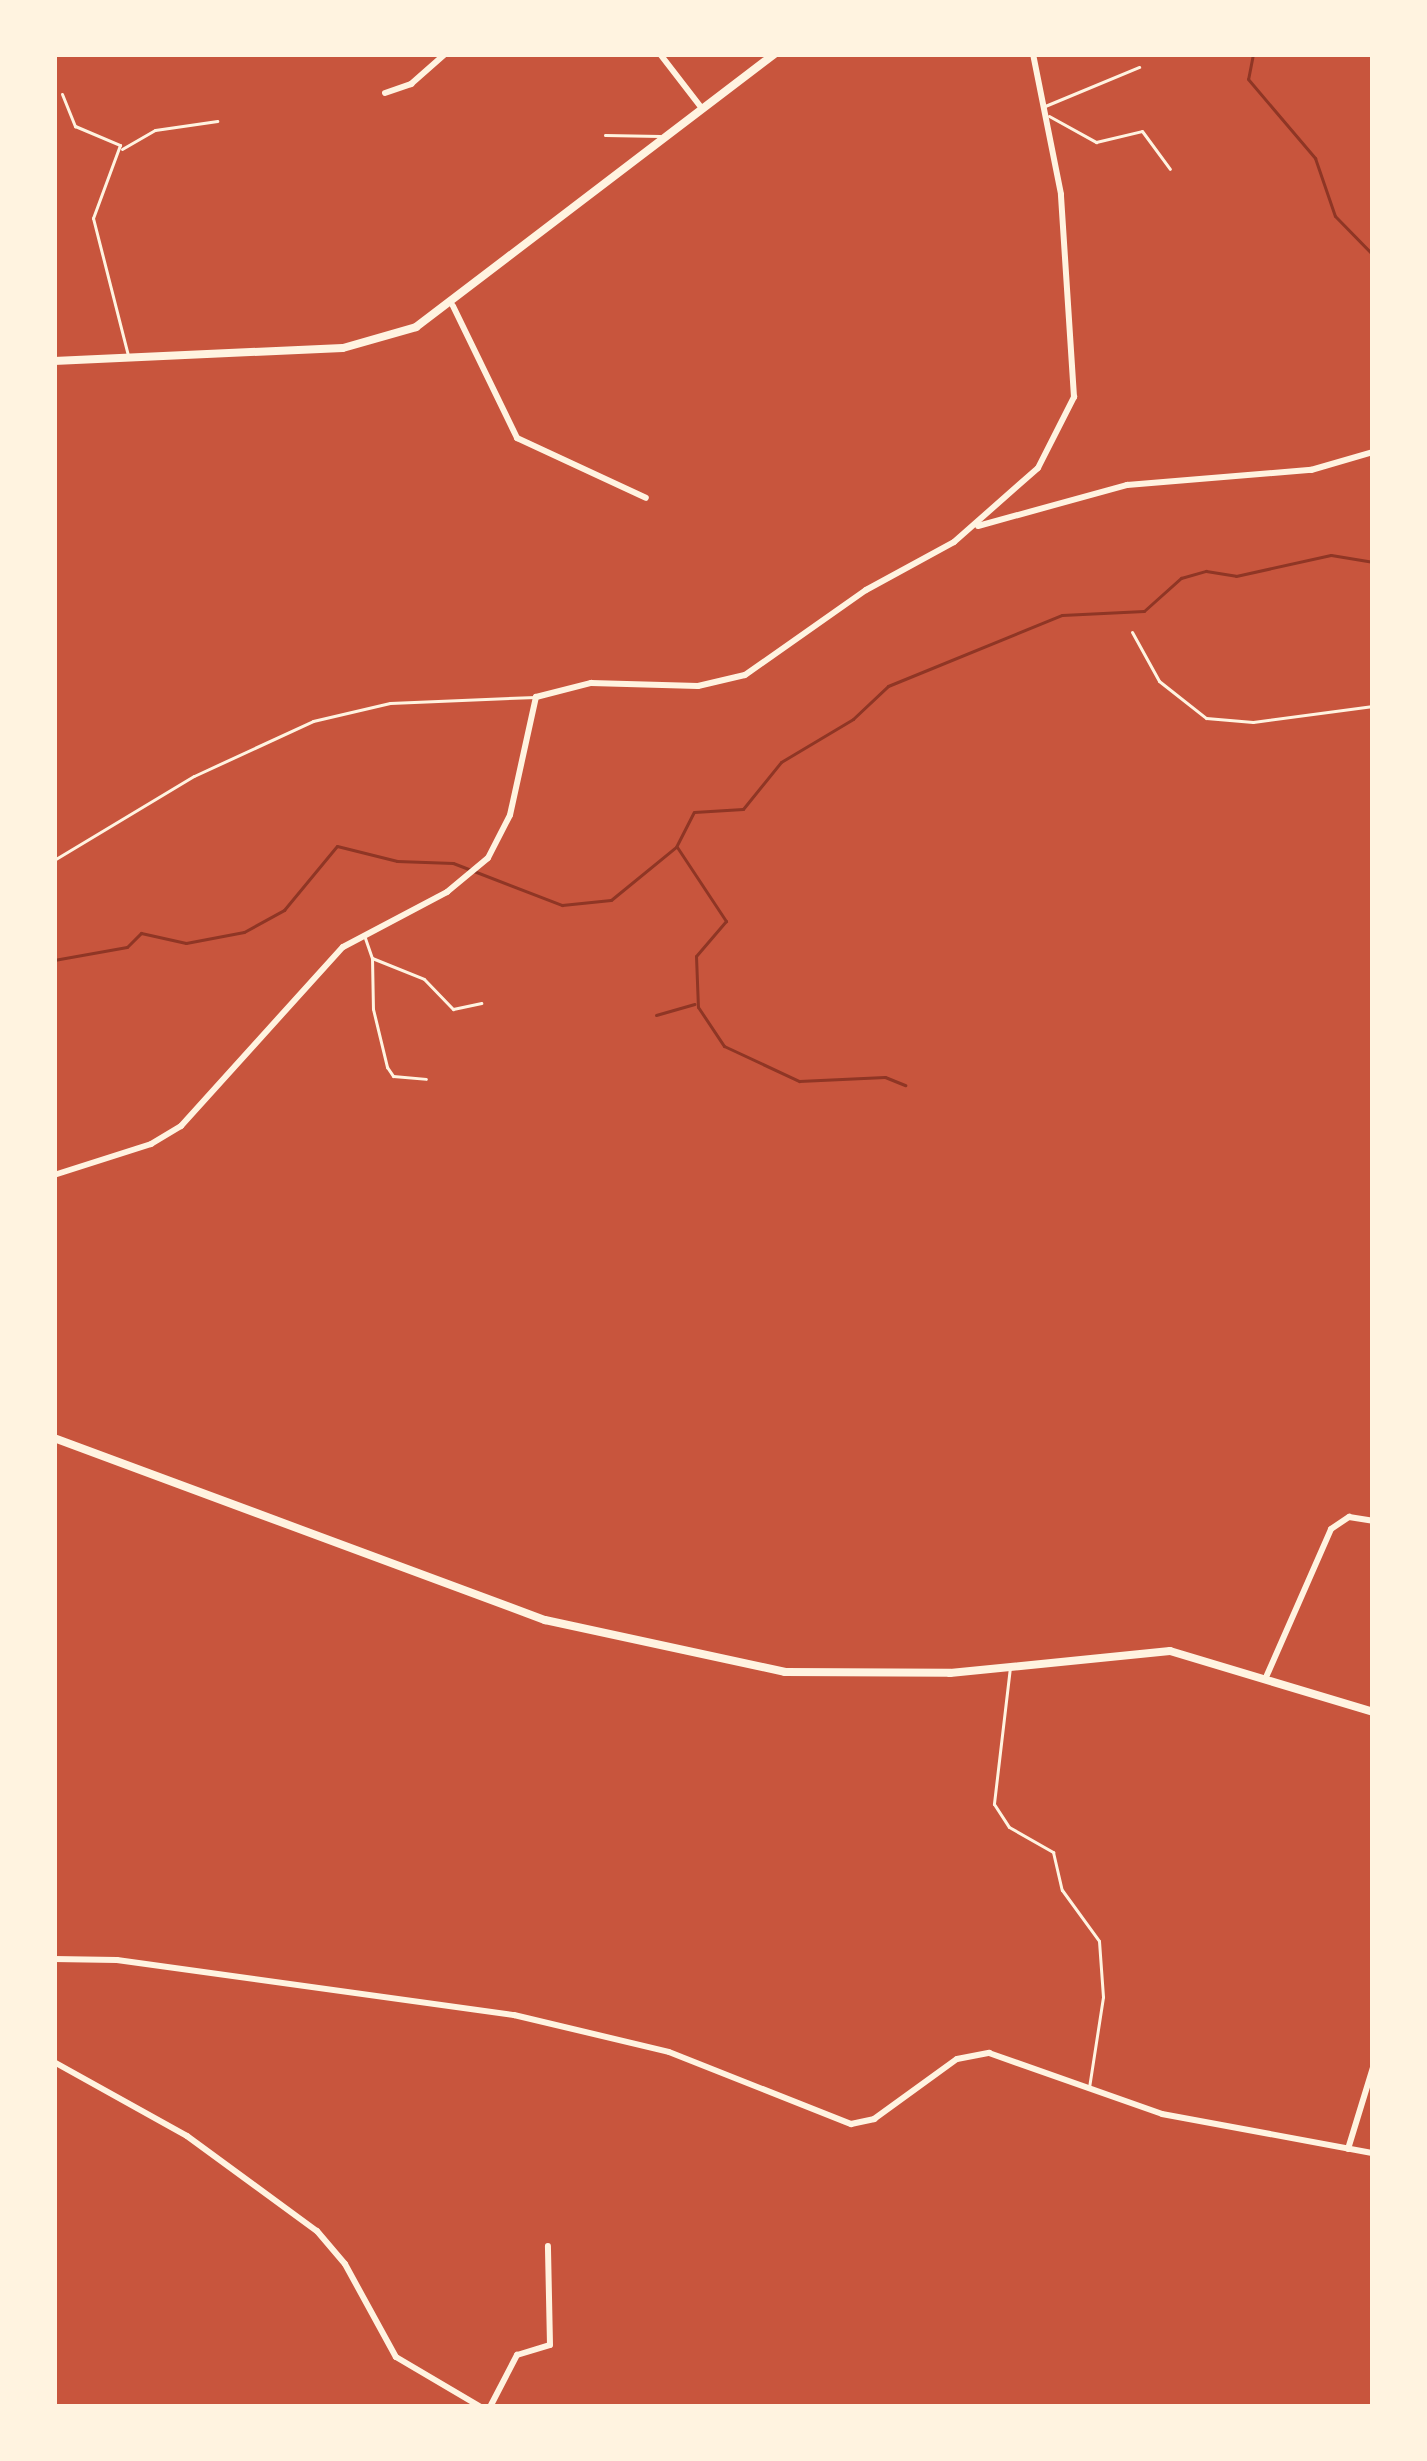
<!DOCTYPE html>
<style>
body{margin:0}
#map{position:relative;width:1427px;height:2461px;overflow:hidden;background:#c8553d;font-family:Lora,serif}
div>[style]{position:absolute}
.stream>*{height:3px;margin:-1.5px;padding:0 1.5px;transform-origin:1.5px;border-radius:1.5px;background:#8f3625}
.service>*{height:3px;margin:-1.5px;padding:0 1.5px;transform-origin:1.5px;border-radius:1.5px;background:#fff3e0}
.minor>*{height:6px;margin:-3px;padding:0 3px;transform-origin:3px;border-radius:3px;background:#fff3e0}
.tertiary>*{height:8px;margin:-4px;padding:0 4px;transform-origin:4px;border-radius:4px;background:#fff3e0}
span{translate:-50% -50%;white-space:nowrap;text-align:center;line-height:1.15;-webkit-text-stroke:12px #fff3e0;paint-order:stroke}
.frame{position:absolute;inset:0;border:57px solid #fff3e0;pointer-events:none}
</style>
<div id="map">
<div class="stream">
<div style="left:1253px;top:54px;width:25px;rotate:101deg"></div>
<div style="left:1248px;top:79px;width:104px;rotate:49.7deg"></div>
<div style="left:1315px;top:158px;width:61px;rotate:71deg"></div>
<div style="left:1335px;top:216px;width:54px;rotate:45.7deg"></div>
<div style="left:677px;top:847px;width:89px;rotate:56.5deg"></div>
<div style="left:726px;top:921px;width:46px;rotate:130.6deg"></div>
<div style="left:696px;top:956px;width:51px;rotate:87.8deg"></div>
<div style="left:698px;top:1007px;width:47px;rotate:56.3deg"></div>
<div style="left:724px;top:1046px;width:83px;rotate:25deg"></div>
<div style="left:799px;top:1081px;width:86px;rotate:-2.7deg"></div>
<div style="left:885px;top:1077px;width:22px;rotate:22deg"></div>
<div style="left:54px;top:960px;width:74px;rotate:-10.1deg"></div>
<div style="left:127px;top:947px;width:20px;rotate:-45deg"></div>
<div style="left:141px;top:933px;width:46px;rotate:12.5deg"></div>
<div style="left:186px;top:943px;width:59px;rotate:-10.7deg"></div>
<div style="left:244px;top:932px;width:46px;rotate:-28.8deg"></div>
<div style="left:284px;top:910px;width:83px;rotate:-50.4deg"></div>
<div style="left:337px;top:846px;width:62px;rotate:14deg"></div>
<div style="left:397px;top:861px;width:56px;rotate:2deg"></div>
<div style="left:453px;top:863px;width:117px;rotate:21.1deg"></div>
<div style="left:562px;top:905px;width:49px;rotate:-5.8deg"></div>
<div style="left:611px;top:900px;width:84px;rotate:-39.2deg"></div>
<div style="left:676px;top:847px;width:39px;rotate:-63deg"></div>
<div style="left:694px;top:812px;width:49px;rotate:-3.5deg"></div>
<div style="left:743px;top:809px;width:60px;rotate:-51deg"></div>
<div style="left:781px;top:762px;width:84px;rotate:-30.8deg"></div>
<div style="left:853px;top:719px;width:48px;rotate:-43.3deg"></div>
<div style="left:888px;top:686px;width:188px;rotate:-22.2deg"></div>
<div style="left:1062px;top:615px;width:82px;rotate:-2.8deg"></div>
<div style="left:1144px;top:611px;width:50px;rotate:-41.7deg"></div>
<div style="left:1181px;top:578px;width:26px;rotate:-16deg"></div>
<div style="left:1206px;top:571px;width:30px;rotate:9deg"></div>
<div style="left:1236px;top:576px;width:97px;rotate:-12.5deg"></div>
<div style="left:1331px;top:555px;width:43px;rotate:9.5deg"></div>
<div style="left:656px;top:1015px;width:40px;rotate:-16deg"></div>
</div>
<div class="service">
<div style="left:62px;top:94px;width:35px;rotate:68deg"></div>
<div style="left:75px;top:126px;width:49px;rotate:22.9deg"></div>
<div style="left:120px;top:145px;width:78px;rotate:110.3deg"></div>
<div style="left:93px;top:218px;width:141px;rotate:75.7deg"></div>
<div style="left:1045px;top:106px;width:102px;rotate:-22.5deg"></div>
<div style="left:1049px;top:116px;width:54px;rotate:29deg"></div>
<div style="left:1096px;top:142px;width:47px;rotate:-13.4deg"></div>
<div style="left:1142px;top:131px;width:47px;rotate:53.6deg"></div>
<div style="left:605px;top:135px;width:55px;rotate:1deg"></div>
<div style="left:122px;top:149px;width:38px;rotate:-30deg"></div>
<div style="left:155px;top:130px;width:63px;rotate:-8.3deg"></div>
<div style="left:1132px;top:632px;width:56px;rotate:61.1deg"></div>
<div style="left:1159px;top:681px;width:60px;rotate:38.2deg"></div>
<div style="left:1206px;top:718px;width:47px;rotate:4.9deg"></div>
<div style="left:1253px;top:722px;width:121px;rotate:-7.6deg"></div>
<div style="left:54px;top:860px;width:163px;rotate:-31deg"></div>
<div style="left:194px;top:776px;width:131px;rotate:-24.8deg"></div>
<div style="left:313px;top:721px;width:79px;rotate:-13.2deg"></div>
<div style="left:390px;top:703px;width:146px;rotate:-2.4deg"></div>
<div style="left:365px;top:938px;width:21px;rotate:71deg"></div>
<div style="left:372px;top:958px;width:56px;rotate:22deg"></div>
<div style="left:424px;top:979px;width:42px;rotate:46deg"></div>
<div style="left:453px;top:1009px;width:29px;rotate:-12deg"></div>
<div style="left:372px;top:958px;width:51px;rotate:88.9deg"></div>
<div style="left:373px;top:1009px;width:60px;rotate:76.4deg"></div>
<div style="left:387px;top:1067px;width:11px;rotate:56deg"></div>
<div style="left:393px;top:1076px;width:33px;rotate:5deg"></div>
<div style="left:1010px;top:1667px;width:138px;rotate:96.7deg"></div>
<div style="left:994px;top:1804px;width:27px;rotate:57deg"></div>
<div style="left:1009px;top:1827px;width:51px;rotate:29.6deg"></div>
<div style="left:1053px;top:1852px;width:39px;rotate:77deg"></div>
<div style="left:1062px;top:1890px;width:63px;rotate:54deg"></div>
<div style="left:1099px;top:1941px;width:56px;rotate:85.9deg"></div>
<div style="left:1103px;top:1997px;width:91px;rotate:98.8deg"></div>
</div>
<div class="minor">
<div style="left:660px;top:54px;width:66px;rotate:52.4deg"></div>
<div style="left:385px;top:93px;width:28px;rotate:-19deg"></div>
<div style="left:411px;top:84px;width:45px;rotate:-41.4deg"></div>
<div style="left:453px;top:306px;width:147px;rotate:64.1deg"></div>
<div style="left:517px;top:438px;width:142px;rotate:24.9deg"></div>
<div style="left:978px;top:526px;width:155px;rotate:-15.4deg"></div>
<div style="left:1127px;top:485px;width:185px;rotate:-4.7deg"></div>
<div style="left:1311px;top:470px;width:65px;rotate:-16.2deg"></div>
<div style="left:54px;top:1175px;width:102px;rotate:-17.7deg"></div>
<div style="left:151px;top:1144px;width:35px;rotate:-31deg"></div>
<div style="left:181px;top:1126px;width:241px;rotate:-47.9deg"></div>
<div style="left:343px;top:947px;width:118px;rotate:-27.9deg"></div>
<div style="left:447px;top:892px;width:53px;rotate:-39.7deg"></div>
<div style="left:488px;top:858px;width:48px;rotate:-62.9deg"></div>
<div style="left:510px;top:815px;width:121px;rotate:-77.6deg"></div>
<div style="left:536px;top:697px;width:57px;rotate:-14.3deg"></div>
<div style="left:591px;top:683px;width:107px;rotate:1.6deg"></div>
<div style="left:698px;top:686px;width:48px;rotate:-13.2deg"></div>
<div style="left:745px;top:675px;width:148px;rotate:-35.1deg"></div>
<div style="left:866px;top:590px;width:100px;rotate:-28.6deg"></div>
<div style="left:954px;top:542px;width:112px;rotate:-41.4deg"></div>
<div style="left:1038px;top:468px;width:80px;rotate:-63.1deg"></div>
<div style="left:1074px;top:397px;width:203px;rotate:-93.7deg"></div>
<div style="left:1061px;top:194px;width:143px;rotate:-101.3deg"></div>
<div style="left:1267px;top:1675px;width:159px;rotate:-66.3deg"></div>
<div style="left:1331px;top:1529px;width:22px;rotate:-34deg"></div>
<div style="left:1349px;top:1517px;width:24px;rotate:9deg"></div>
<div style="left:54px;top:1959px;width:63px;rotate:0.9deg"></div>
<div style="left:117px;top:1960px;width:401px;rotate:7.9deg"></div>
<div style="left:514px;top:2015px;width:159px;rotate:13.4deg"></div>
<div style="left:669px;top:2052px;width:196px;rotate:21.6deg"></div>
<div style="left:851px;top:2124px;width:24px;rotate:-12deg"></div>
<div style="left:874px;top:2119px;width:102px;rotate:-35.9deg"></div>
<div style="left:957px;top:2059px;width:33px;rotate:-11deg"></div>
<div style="left:989px;top:2053px;width:183px;rotate:19.4deg"></div>
<div style="left:1162px;top:2114px;width:215px;rotate:10.5deg"></div>
<div style="left:54px;top:2062px;width:152px;rotate:29.1deg"></div>
<div style="left:187px;top:2136px;width:161px;rotate:36.2deg"></div>
<div style="left:317px;top:2231px;width:43px;rotate:49.7deg"></div>
<div style="left:345px;top:2264px;width:106px;rotate:61.3deg"></div>
<div style="left:396px;top:2357px;width:99px;rotate:30.5deg"></div>
<div style="left:1348px;top:2149px;width:86px;rotate:-73deg"></div>
<div style="left:490px;top:2407px;width:59px;rotate:-62.6deg"></div>
<div style="left:517px;top:2355px;width:34px;rotate:-17deg"></div>
<div style="left:550px;top:2345px;width:99px;rotate:-91.2deg"></div>
</div>
<div class="tertiary">
<div style="left:54px;top:361px;width:289px;rotate:-2.6deg"></div>
<div style="left:343px;top:348px;width:76px;rotate:-16deg"></div>
<div style="left:416px;top:327px;width:451px;rotate:-37.3deg"></div>
<div style="left:54px;top:1438px;width:524px;rotate:20.34deg"></div>
<div style="left:545px;top:1620px;width:246px;rotate:12.2deg"></div>
<div style="left:785px;top:1672px;width:165px;rotate:0.3deg"></div>
<div style="left:950px;top:1673px;width:221px;rotate:-5.7deg"></div>
<div style="left:1170px;top:1651px;width:212px;rotate:16.7deg"></div>
</div>
<div class="frame"></div>
</div>
